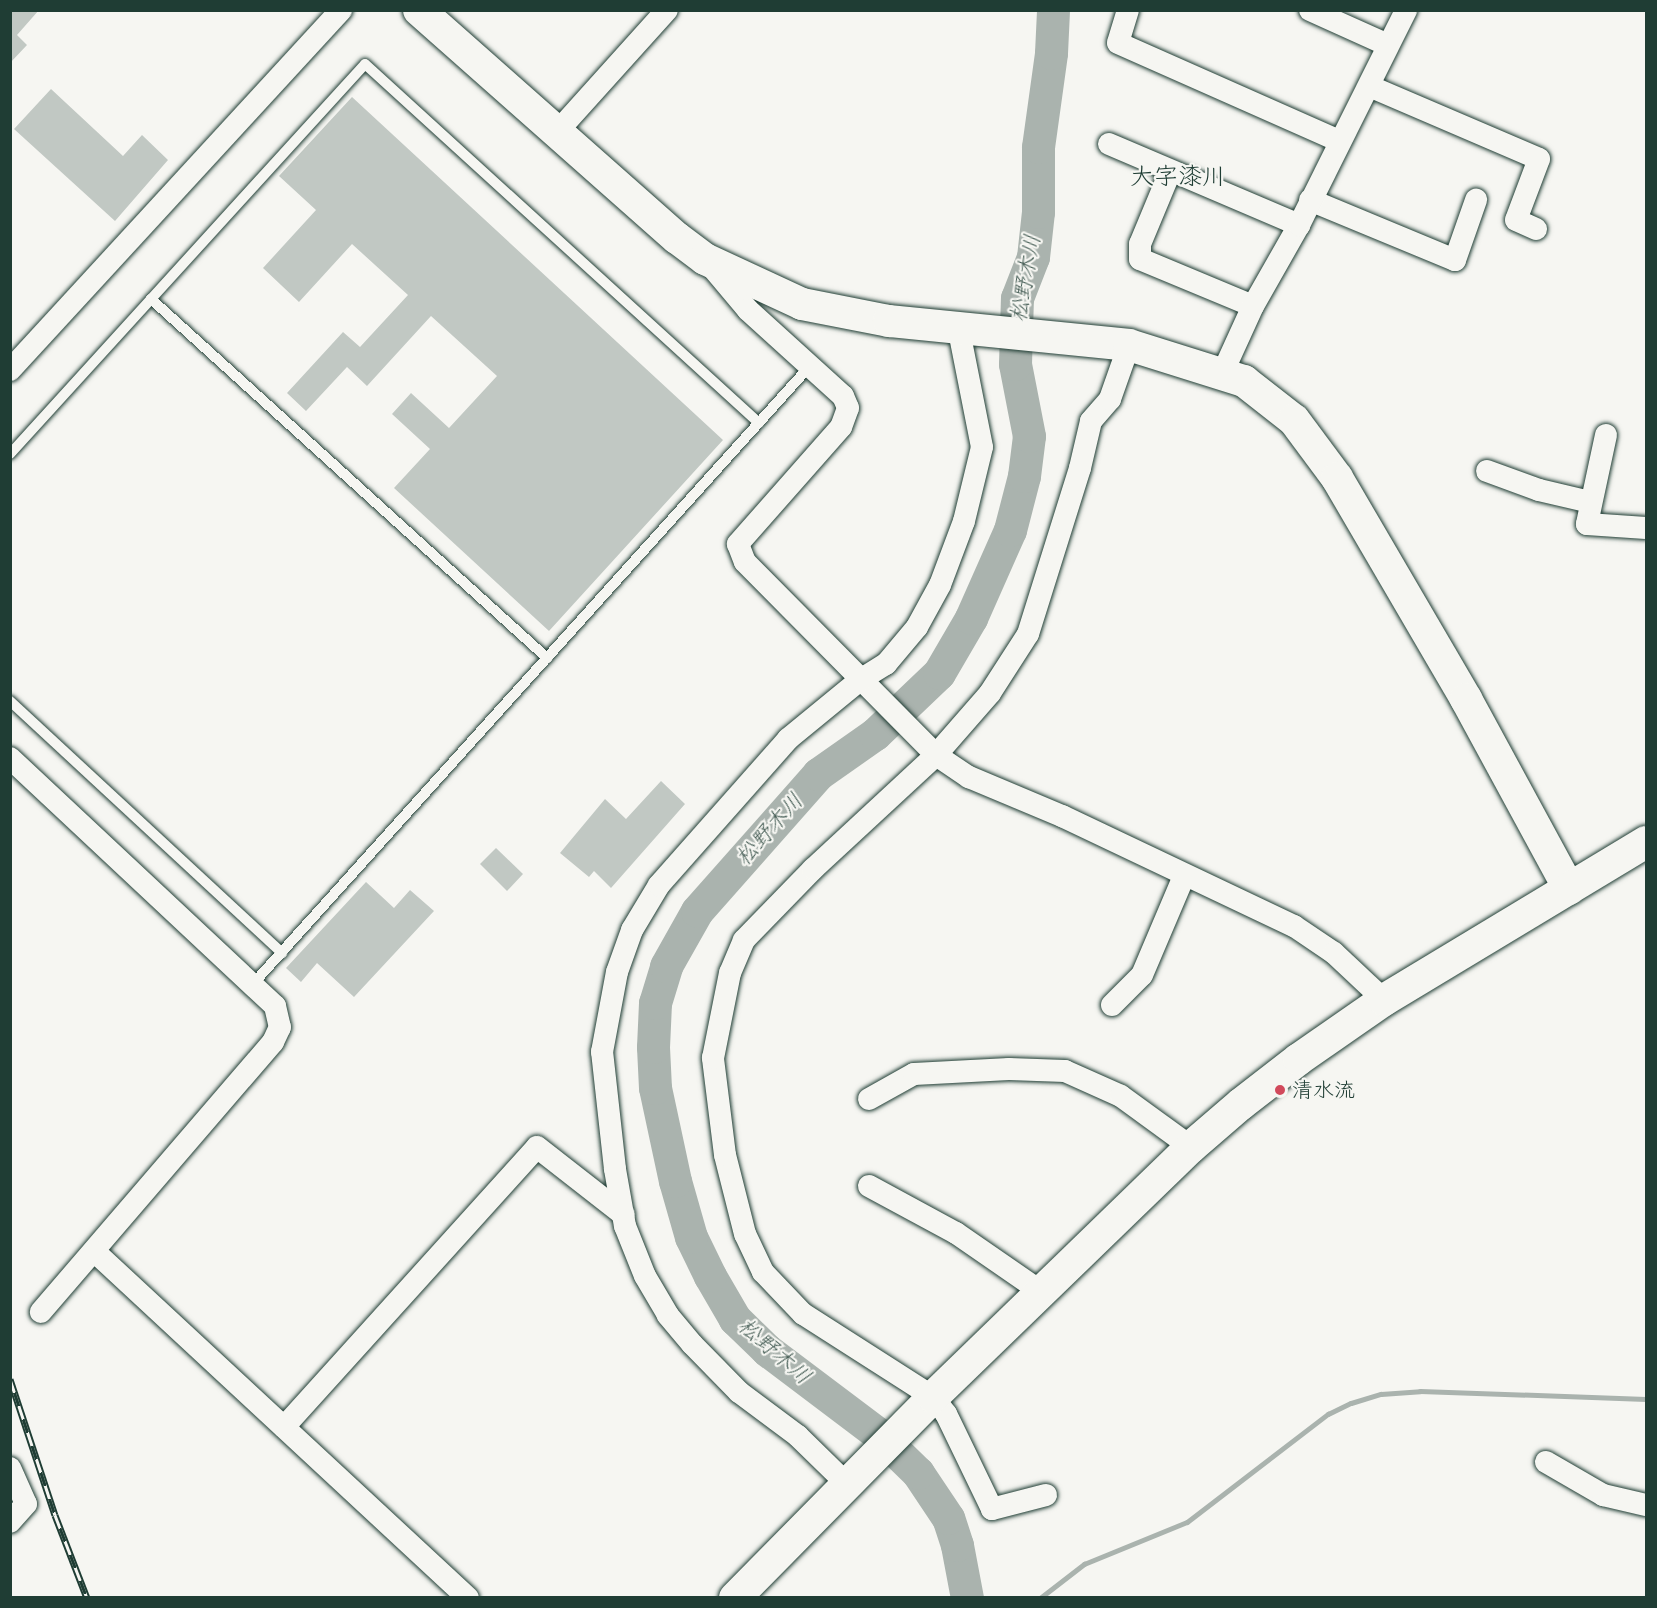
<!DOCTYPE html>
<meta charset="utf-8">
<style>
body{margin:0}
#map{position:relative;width:1657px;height:1608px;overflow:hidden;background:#f6f6f2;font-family:Itim,"Klee One",sans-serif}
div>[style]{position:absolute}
.stream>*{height:5px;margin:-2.5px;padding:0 2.5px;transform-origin:2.5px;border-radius:2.5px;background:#aab3ae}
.river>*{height:33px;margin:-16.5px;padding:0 16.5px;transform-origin:16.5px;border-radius:16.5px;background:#aab3ae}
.building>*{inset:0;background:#c1c8c3}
.roads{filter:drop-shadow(0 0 2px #1f3d34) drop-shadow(0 0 2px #1f3d34)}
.lane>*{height:10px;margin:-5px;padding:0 5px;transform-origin:5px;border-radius:5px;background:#f6f6f2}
.street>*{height:22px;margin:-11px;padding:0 11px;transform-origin:11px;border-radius:11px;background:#f6f6f2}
.secondary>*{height:32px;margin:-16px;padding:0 16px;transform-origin:16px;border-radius:16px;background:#f6f6f2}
.rail>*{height:7px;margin-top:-3.5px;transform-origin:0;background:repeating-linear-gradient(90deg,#f6f6f2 0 14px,#1f3d34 0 28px);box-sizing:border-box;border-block:2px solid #1f3d34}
.dots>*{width:16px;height:16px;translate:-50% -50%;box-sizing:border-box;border:3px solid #f6f6f2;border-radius:50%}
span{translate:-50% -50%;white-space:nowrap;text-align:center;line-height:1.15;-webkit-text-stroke:4.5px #f6f6f2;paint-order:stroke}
.poi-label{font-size:21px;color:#1f3d34}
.left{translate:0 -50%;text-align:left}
.water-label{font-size:22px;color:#425a52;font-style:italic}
.quarter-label{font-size:24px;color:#1f3d34}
.frame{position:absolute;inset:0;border:12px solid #1f3d34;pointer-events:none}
</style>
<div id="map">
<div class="stream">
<div style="left:1040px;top:1598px;width:56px;rotate:-37.7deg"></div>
<div style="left:1084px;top:1564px;width:111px;rotate:-22.2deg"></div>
<div style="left:1187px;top:1522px;width:178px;rotate:-37.5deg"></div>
<div style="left:1328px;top:1414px;width:25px;rotate:-26deg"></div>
<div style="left:1351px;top:1403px;width:31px;rotate:-17deg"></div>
<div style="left:1381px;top:1394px;width:39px;rotate:-4deg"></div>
<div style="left:1420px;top:1391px;width:226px;rotate:2deg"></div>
</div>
<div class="river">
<div style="left:967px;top:1598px;width:54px;rotate:-100.7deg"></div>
<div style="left:957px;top:1545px;width:28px;rotate:-108deg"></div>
<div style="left:948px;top:1518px;width:54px;rotate:-123.7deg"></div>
<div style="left:918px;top:1473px;width:57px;rotate:-135.7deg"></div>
<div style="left:877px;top:1433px;width:138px;rotate:-143deg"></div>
<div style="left:767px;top:1350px;width:45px;rotate:-135.9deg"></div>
<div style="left:735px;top:1319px;width:50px;rotate:-120.2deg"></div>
<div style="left:710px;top:1276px;width:43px;rotate:-116deg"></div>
<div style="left:691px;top:1237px;width:58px;rotate:-105.9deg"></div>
<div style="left:675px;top:1181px;width:95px;rotate:-102.1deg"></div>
<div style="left:655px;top:1088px;width:41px;rotate:-92.8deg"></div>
<div style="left:653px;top:1047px;width:44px;rotate:-87.4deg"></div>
<div style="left:655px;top:1003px;width:39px;rotate:-73deg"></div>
<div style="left:666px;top:966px;width:63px;rotate:-60.6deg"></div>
<div style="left:697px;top:911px;width:183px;rotate:-48.5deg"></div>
<div style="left:818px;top:774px;width:70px;rotate:-35.1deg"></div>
<div style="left:875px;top:734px;width:88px;rotate:-43.6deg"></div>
<div style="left:939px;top:673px;width:64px;rotate:-59.8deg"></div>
<div style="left:971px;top:618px;width:96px;rotate:-66.1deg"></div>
<div style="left:1010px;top:530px;width:56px;rotate:-75.5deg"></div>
<div style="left:1024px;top:476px;width:40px;rotate:-82.9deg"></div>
<div style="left:1029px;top:436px;width:73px;rotate:-101deg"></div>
<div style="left:1015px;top:364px;width:66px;rotate:-88.3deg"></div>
<div style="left:1017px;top:298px;width:44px;rotate:-68.7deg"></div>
<div style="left:1033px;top:257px;width:45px;rotate:-83.7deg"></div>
<div style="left:1038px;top:212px;width:65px;rotate:-90deg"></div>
<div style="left:1038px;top:147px;width:95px;rotate:-82.1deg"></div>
<div style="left:1051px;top:53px;width:43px;rotate:-87.3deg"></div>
</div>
<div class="building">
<div style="clip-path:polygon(10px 10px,39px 10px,17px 35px,27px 45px,10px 63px)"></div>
<div style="clip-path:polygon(51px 89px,123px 156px,142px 135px,168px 160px,115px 221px,14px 129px)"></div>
<div style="clip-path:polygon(352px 97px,723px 440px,549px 631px,394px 488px,430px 449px,392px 414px,411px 393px,449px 428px,497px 376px,431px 316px,367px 386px,347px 367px,306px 411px,287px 393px,343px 332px,360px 347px,408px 295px,352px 244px,299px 302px,263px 268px,316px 210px,279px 176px)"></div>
<div style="clip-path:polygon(661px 781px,685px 804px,611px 888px,594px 871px,589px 877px,560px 853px,605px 799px,626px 819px)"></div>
<div style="clip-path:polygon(496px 848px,523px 874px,507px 891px,480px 864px)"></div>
<div style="clip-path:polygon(366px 882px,394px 908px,410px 890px,434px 911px,354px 997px,317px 963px,301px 982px,286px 968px)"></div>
</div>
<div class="roads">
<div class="lane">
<div style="left:151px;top:299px;width:535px;rotate:42.19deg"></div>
<div style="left:10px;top:454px;width:527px;rotate:-47.69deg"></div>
<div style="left:365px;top:64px;width:533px;rotate:42.34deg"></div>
<div style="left:10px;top:701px;width:371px;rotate:42.8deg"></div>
<div style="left:252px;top:985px;width:833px;rotate:-47.97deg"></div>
</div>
<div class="street">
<div style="left:1128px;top:10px;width:34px;rotate:107deg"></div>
<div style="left:1118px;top:43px;width:242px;rotate:23.9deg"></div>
<div style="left:1310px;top:10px;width:85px;rotate:24.2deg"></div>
<div style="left:1369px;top:86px;width:185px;rotate:23.2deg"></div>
<div style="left:1539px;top:159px;width:65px;rotate:110.7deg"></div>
<div style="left:1516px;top:220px;width:22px;rotate:24deg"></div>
<div style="left:557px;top:132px;width:164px;rotate:-48deg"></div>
<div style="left:1109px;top:144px;width:207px;rotate:23.1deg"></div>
<div style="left:1170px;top:172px;width:78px;rotate:112.6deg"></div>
<div style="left:1140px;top:244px;width:15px;rotate:90deg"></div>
<div style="left:1140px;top:259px;width:122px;rotate:22.6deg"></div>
<div style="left:1310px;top:200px;width:157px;rotate:22.5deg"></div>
<div style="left:1455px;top:260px;width:64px;rotate:-70.7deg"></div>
<div style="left:711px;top:266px;width:57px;rotate:49.9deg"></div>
<div style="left:748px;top:310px;width:128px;rotate:42.2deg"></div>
<div style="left:843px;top:396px;width:13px;rotate:67deg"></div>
<div style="left:848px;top:408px;width:20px;rotate:110deg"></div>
<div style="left:841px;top:427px;width:156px;rotate:131.4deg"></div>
<div style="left:738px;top:544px;width:19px;rotate:69deg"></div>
<div style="left:745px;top:562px;width:272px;rotate:45.3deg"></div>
<div style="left:936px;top:755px;width:40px;rotate:34deg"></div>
<div style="left:969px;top:777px;width:101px;rotate:22.8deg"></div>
<div style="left:1062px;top:816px;width:257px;rotate:25.4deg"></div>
<div style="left:1294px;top:926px;width:48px;rotate:34deg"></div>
<div style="left:1334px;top:953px;width:69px;rotate:43.2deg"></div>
<div style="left:10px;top:370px;width:489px;rotate:-47.4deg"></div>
<div style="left:1222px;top:374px;width:75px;rotate:-65.5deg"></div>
<div style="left:1253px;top:306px;width:93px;rotate:-60.4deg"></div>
<div style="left:1299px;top:225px;width:240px;rotate:-63.5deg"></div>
<div style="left:1606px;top:435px;width:91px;rotate:102.1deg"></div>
<div style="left:1587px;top:524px;width:59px;rotate:3.9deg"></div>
<div style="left:1487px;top:471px;width:55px;rotate:20.1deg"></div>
<div style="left:1539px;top:490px;width:52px;rotate:13.2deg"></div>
<div style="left:10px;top:758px;width:363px;rotate:43.1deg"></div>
<div style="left:275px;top:1006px;width:22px;rotate:77deg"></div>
<div style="left:280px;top:1027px;width:17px;rotate:115deg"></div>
<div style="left:273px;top:1042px;width:356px;rotate:130.7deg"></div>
<div style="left:1112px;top:1005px;width:42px;rotate:-45deg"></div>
<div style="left:1142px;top:975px;width:108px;rotate:-67deg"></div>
<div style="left:869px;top:1099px;width:51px;rotate:-29.1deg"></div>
<div style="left:914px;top:1074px;width:95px;rotate:-3deg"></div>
<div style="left:1009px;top:1069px;width:56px;rotate:2deg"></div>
<div style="left:1065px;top:1071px;width:61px;rotate:24.1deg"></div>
<div style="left:1121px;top:1096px;width:87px;rotate:36.1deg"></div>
<div style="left:869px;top:1186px;width:99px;rotate:28.4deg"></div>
<div style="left:956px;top:1233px;width:106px;rotate:34.6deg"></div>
<div style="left:94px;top:1251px;width:510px;rotate:42.86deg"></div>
<div style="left:284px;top:1427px;width:377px;rotate:-47.9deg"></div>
<div style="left:537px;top:1147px;width:110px;rotate:38deg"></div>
<div style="left:1546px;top:1462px;width:66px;rotate:30.1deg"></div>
<div style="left:1603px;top:1495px;width:44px;rotate:13.1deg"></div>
<div style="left:10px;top:1468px;width:39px;rotate:66deg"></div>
<div style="left:26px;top:1504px;width:24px;rotate:132deg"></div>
<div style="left:848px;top:1485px;width:70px;rotate:-135.6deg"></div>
<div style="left:798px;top:1436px;width:74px;rotate:-143.3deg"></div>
<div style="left:739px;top:1392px;width:67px;rotate:-134.4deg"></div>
<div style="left:692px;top:1344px;width:38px;rotate:-130deg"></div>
<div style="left:668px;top:1315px;width:45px;rotate:-120.5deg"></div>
<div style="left:645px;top:1276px;width:54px;rotate:-111.8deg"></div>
<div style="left:625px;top:1226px;width:58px;rotate:-100deg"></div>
<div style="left:615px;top:1169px;width:118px;rotate:-96.3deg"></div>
<div style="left:602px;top:1052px;width:81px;rotate:-79.4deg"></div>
<div style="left:617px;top:972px;width:45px;rotate:-70.3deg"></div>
<div style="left:632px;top:930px;width:52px;rotate:-59deg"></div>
<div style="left:659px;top:885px;width:195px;rotate:-48.5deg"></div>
<div style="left:788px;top:739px;width:93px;rotate:-39.3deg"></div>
<div style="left:860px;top:680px;width:31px;rotate:-32deg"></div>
<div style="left:886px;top:664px;width:48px;rotate:-50deg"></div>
<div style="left:917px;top:627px;width:48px;rotate:-61.3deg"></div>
<div style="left:940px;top:585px;width:68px;rotate:-69.4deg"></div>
<div style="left:964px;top:521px;width:76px;rotate:-76.3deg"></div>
<div style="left:982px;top:447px;width:123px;rotate:-101.2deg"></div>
<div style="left:1046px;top:1495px;width:56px;rotate:165.5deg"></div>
<div style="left:992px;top:1509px;width:106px;rotate:-115.8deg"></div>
<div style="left:946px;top:1414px;width:21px;rotate:-127deg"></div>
<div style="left:933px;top:1397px;width:154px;rotate:-147.4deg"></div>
<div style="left:803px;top:1314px;width:58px;rotate:-133.6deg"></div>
<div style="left:763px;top:1272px;width:42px;rotate:-115.3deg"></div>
<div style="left:745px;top:1234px;width:81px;rotate:-104.2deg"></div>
<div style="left:725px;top:1155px;width:98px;rotate:-97.1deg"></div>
<div style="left:713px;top:1058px;width:87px;rotate:-78.7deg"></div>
<div style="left:730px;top:973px;width:36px;rotate:-67deg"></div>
<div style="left:744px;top:940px;width:99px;rotate:-45.8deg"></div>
<div style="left:813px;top:869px;width:168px;rotate:-42.8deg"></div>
<div style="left:936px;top:755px;width:82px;rotate:-48.9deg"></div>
<div style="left:990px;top:693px;width:70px;rotate:-57.2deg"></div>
<div style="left:1028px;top:634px;width:174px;rotate:-72.6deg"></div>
<div style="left:1080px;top:468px;width:48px;rotate:-76.8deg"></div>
<div style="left:1091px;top:421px;width:29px;rotate:-49deg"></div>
<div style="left:1110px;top:399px;width:57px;rotate:-70.6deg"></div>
</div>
<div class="secondary">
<div style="left:419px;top:10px;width:344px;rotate:41.5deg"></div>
<div style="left:677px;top:238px;width:35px;rotate:37deg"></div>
<div style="left:705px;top:259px;width:107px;rotate:24.9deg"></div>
<div style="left:802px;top:304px;width:89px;rotate:11.1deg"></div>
<div style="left:889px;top:321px;width:241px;rotate:5.7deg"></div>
<div style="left:1129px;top:345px;width:121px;rotate:17.4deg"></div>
<div style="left:1244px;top:381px;width:63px;rotate:38deg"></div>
<div style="left:1294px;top:420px;width:72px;rotate:53.4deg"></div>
<div style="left:1337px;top:478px;width:256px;rotate:59.7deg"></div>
<div style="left:1466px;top:699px;width:216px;rotate:61.5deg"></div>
<div style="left:735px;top:1598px;width:282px;rotate:-45.4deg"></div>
<div style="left:933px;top:1397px;width:359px;rotate:-44.1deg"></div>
<div style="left:1191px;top:1147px;width:66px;rotate:-40.7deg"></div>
<div style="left:1241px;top:1104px;width:73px;rotate:-37.8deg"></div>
<div style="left:1299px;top:1059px;width:103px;rotate:-34.8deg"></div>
<div style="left:1384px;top:1000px;width:306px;rotate:-31.1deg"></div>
</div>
</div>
<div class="rail">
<div style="left:10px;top:1379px;width:143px;rotate:71.7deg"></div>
<div style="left:55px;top:1515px;width:89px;rotate:68.9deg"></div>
</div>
<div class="dots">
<div style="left:1280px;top:1090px;background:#d1495b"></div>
</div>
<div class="poi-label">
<span class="left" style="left:1292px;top:1090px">清水流</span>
</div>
<div class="water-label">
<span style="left:1025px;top:278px;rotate:-80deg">松野木川</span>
<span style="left:769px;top:829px;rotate:-48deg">松野木川</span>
<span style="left:775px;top:1351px;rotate:41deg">松野木川</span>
</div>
<div class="quarter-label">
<span style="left:1178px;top:176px">大字漆川</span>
</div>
<div class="frame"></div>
</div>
